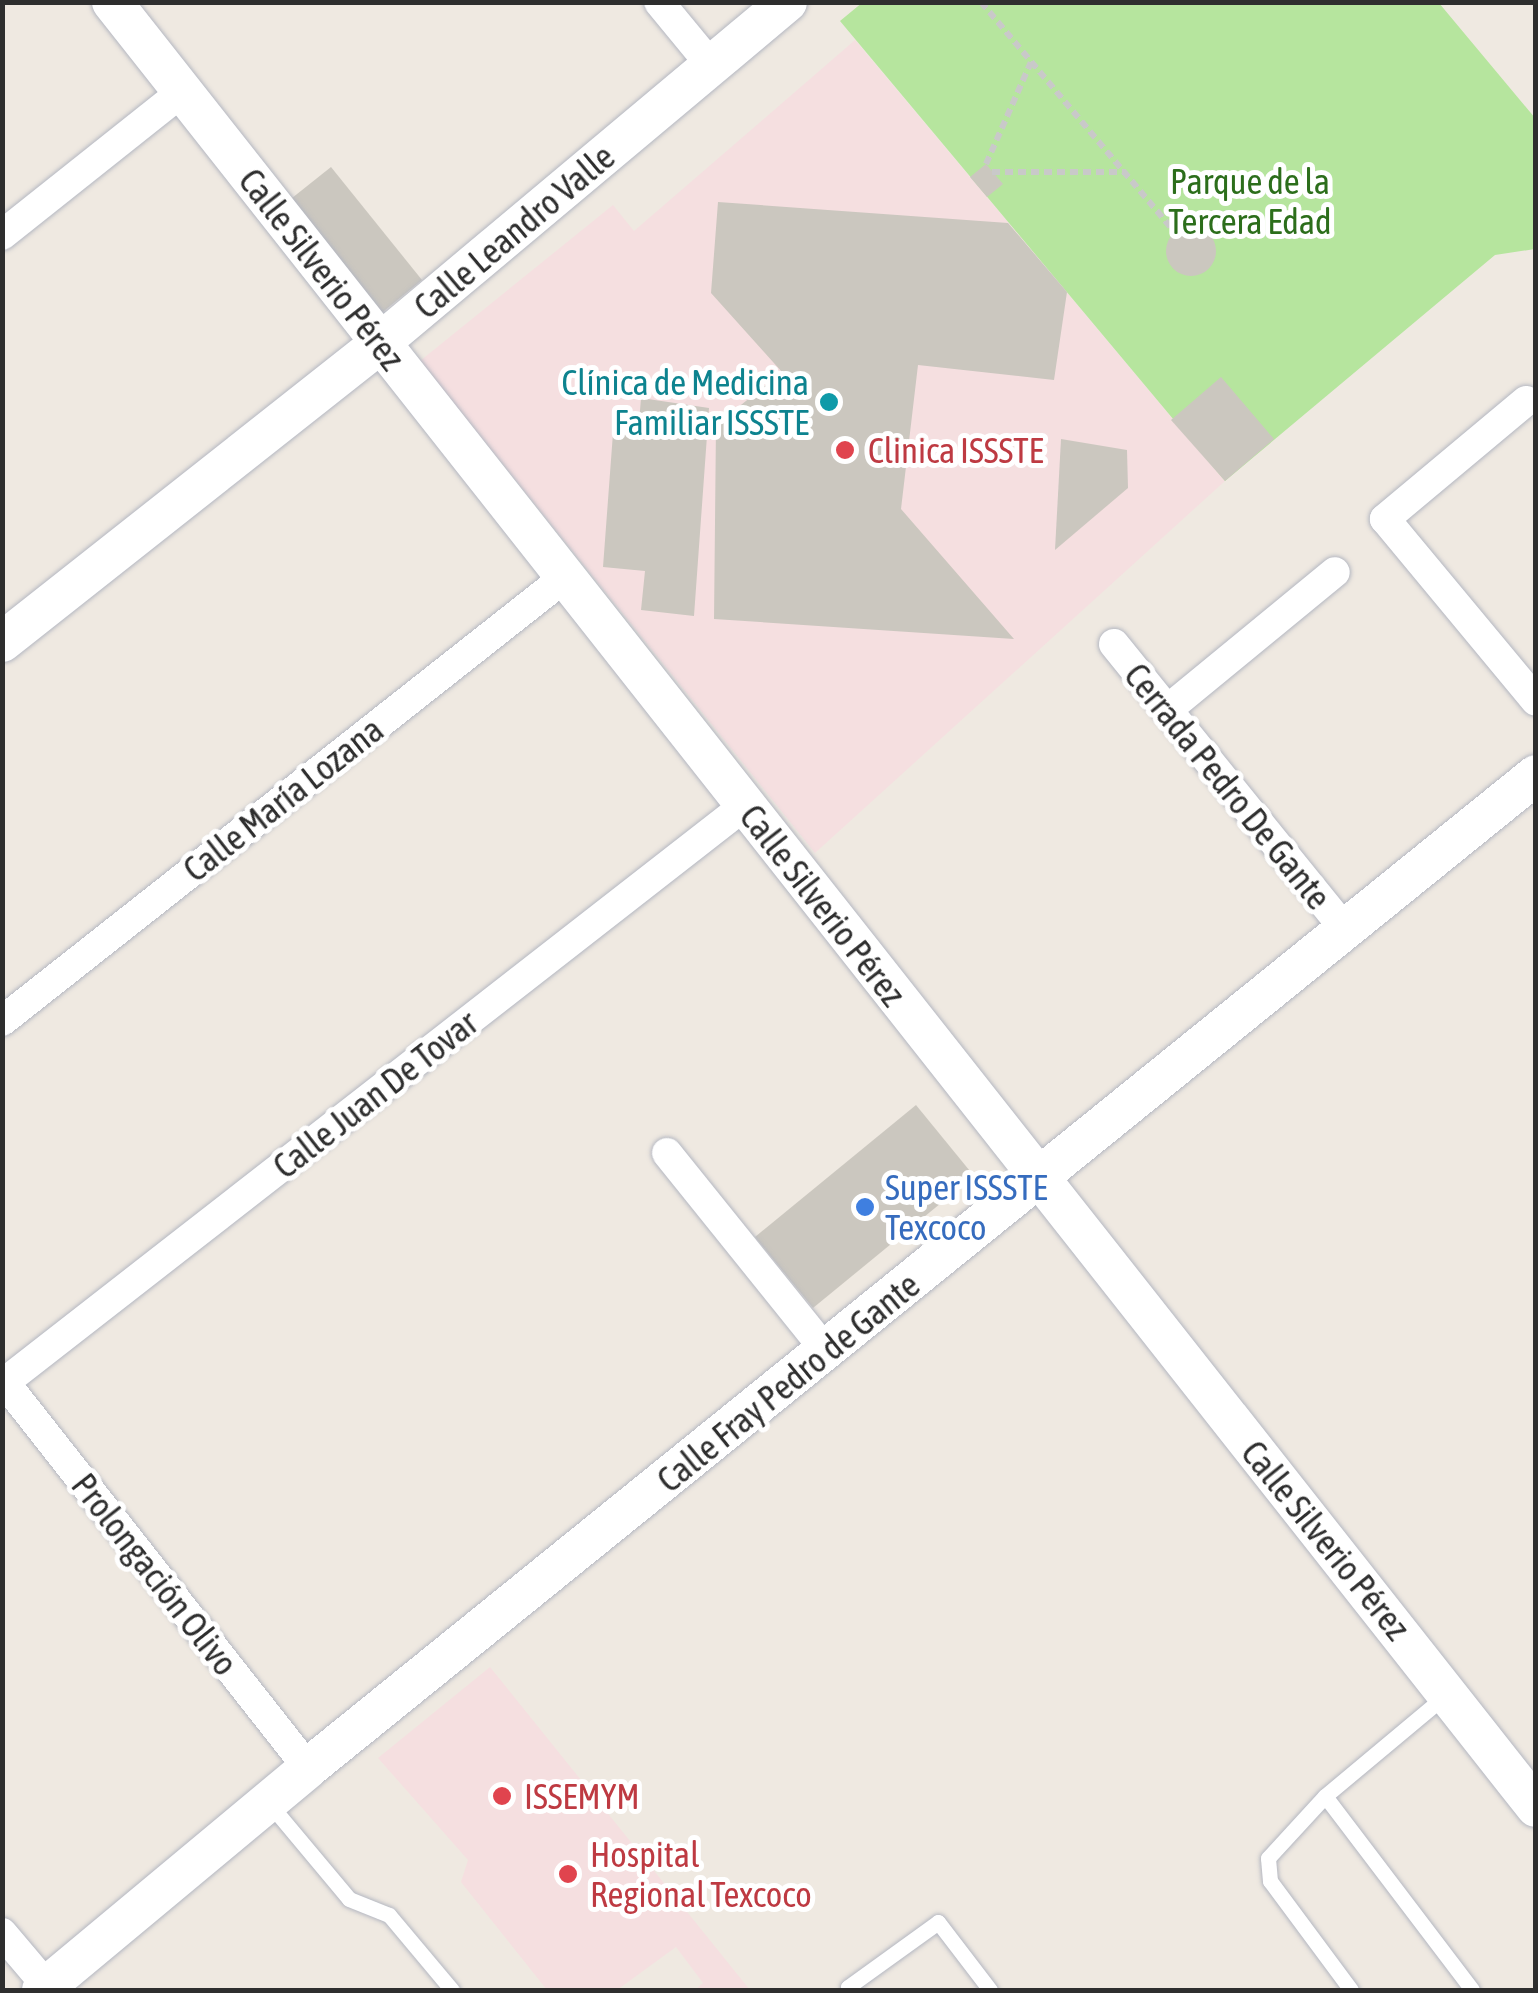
<!DOCTYPE html>
<meta charset="utf-8">
<style>
body{margin:0}
#map{position:relative;width:1538px;height:1993px;overflow:hidden;background:#efe9e1;font-family:"Asap Condensed",sans-serif}
div>[style]{position:absolute}
.medical>*{inset:0;background:#f5dfe0}
.green>*{inset:0;background:#b6e59e}
.building>*{inset:0;background:#cbc7bf}
.round{border-radius:50%}
.path>*{height:6px;margin-top:-3px;transform-origin:0;background:repeating-linear-gradient(90deg,#c9c9c9 0 8px,transparent 0 13px)}
.roads{filter:drop-shadow(0 0 2px #b4b7c1) drop-shadow(0 0 2px #b4b7c1)}
.lane>*{height:15px;margin:-7.5px;padding:0 7.5px;transform-origin:7.5px;border-radius:7.5px;background:#fff}
.street>*{height:30px;margin:-15px;padding:0 15px;transform-origin:15px;border-radius:15px;background:#fff}
.secondary>*{height:40px;margin:-20px;padding:0 20px;transform-origin:20px;border-radius:20px;background:#fff}
.dots>*{width:28px;height:28px;translate:-50% -50%;box-sizing:border-box;border:5px solid #fff;border-radius:50%}
span{translate:-50% -50%;white-space:nowrap;text-align:center;line-height:1.15;-webkit-text-stroke:10px #fff;paint-order:stroke}
.park-label{font-size:35px;color:#2c6e1b}
.street-label{font-size:35px;color:#2e2e2e}
.culture-label{font-size:35px;color:#0d838f}
.right{translate:-100% -50%;text-align:right}
.health-label{font-size:35px;color:#be3a42}
.left{translate:0 -50%;text-align:left}
.shop-label{font-size:35px;color:#366cbe}
.frame{position:absolute;inset:0;border:5px solid #2e2e2e;pointer-events:none}
</style>
<div id="map">
<div class="medical">
<div style="clip-path:polygon(855px 40px,1225px 481px,815px 853px,420px 361px,613px 205px,634px 231px)"></div>
<div style="clip-path:polygon(490px 1667px,750px 1990px,695px 1990px,703px 1983px,676px 1947px,617px 1990px,547px 1990px,461px 1882px,468px 1860px,378px 1758px)"></div>
</div>
<div class="green">
<div style="clip-path:polygon(863px 2px,1439px 3px,1535px 118px,1535px 249px,1495px 255px,1225px 481px,840px 21px)"></div>
</div>
<div class="building">
<div style="clip-path:polygon(986px 164px,1003px 184px,987px 197px,970px 177px)"></div>
<div style="clip-path:polygon(331px 167px,422px 280px,373px 320px,282px 206px)"></div>
<div style="clip-path:polygon(718px 202px,1008px 223px,1067px 292px,1054px 380px,918px 365px,901px 509px,1014px 639px,714px 619px,716px 425px,782px 372px,711px 293px)"></div>
<div class="round" style="left:1166px;top:226px;width:50px;height:50px"></div>
<div style="clip-path:polygon(1221px 377px,1274px 439px,1225px 481px,1171px 420px)"></div>
<div style="clip-path:polygon(641px 398px,709px 408px,694px 616px,641px 610px,645px 571px,603px 567px,613px 433px,638px 435px)"></div>
<div style="clip-path:polygon(1061px 439px,1127px 450px,1128px 488px,1055px 550px)"></div>
<div style="clip-path:polygon(916px 1105px,974px 1176px,813px 1308px,755px 1237px)"></div>
</div>
<div class="path">
<div style="left:981px;top:2px;width:301px;rotate:49.9deg"></div>
<div style="left:986px;top:164px;width:111px;rotate:-66.2deg"></div>
<div style="left:992px;top:172px;width:133px"></div>
</div>
<div class="roads">
<div class="lane">
<div style="left:1325px;top:1796px;width:243px;rotate:52.8deg"></div>
<div style="left:268px;top:1802px;width:126px;rotate:50.1deg"></div>
<div style="left:349px;top:1899px;width:43px;rotate:21.8deg"></div>
<div style="left:389px;top:1915px;width:98px;rotate:50deg"></div>
<div style="left:851px;top:1990px;width:4px;rotate:-135deg"></div>
<div style="left:848px;top:1987px;width:111px;rotate:-35.8deg"></div>
<div style="left:938px;top:1922px;width:86px;rotate:52.6deg"></div>
<div style="left:1351px;top:1990px;width:136px;rotate:-126.6deg"></div>
<div style="left:1270px;top:1881px;width:23px;rotate:-95deg"></div>
<div style="left:1268px;top:1858px;width:84px;rotate:-47.4deg"></div>
<div style="left:1325px;top:1796px;width:158px;rotate:-39.9deg"></div>
</div>
<div class="street">
<div style="left:659px;top:2px;width:82px;rotate:50.5deg"></div>
<div style="left:2px;top:235px;width:230px;rotate:-38.5deg"></div>
<div style="left:1526px;top:401px;width:184px;rotate:140.1deg"></div>
<div style="left:1385px;top:519px;width:236px;rotate:50.3deg"></div>
<div style="left:1114px;top:644px;width:364px;rotate:51deg"></div>
<div style="left:1167px;top:710px;width:217px;rotate:-39.4deg"></div>
<div style="left:2px;top:1021px;width:716px;rotate:-38.25deg"></div>
<div style="left:667px;top:1153px;width:254px;rotate:51.2deg"></div>
<div style="left:2px;top:1379px;width:495px;rotate:51.8deg"></div>
<div style="left:5px;top:1382px;width:937px;rotate:-37.93deg"></div>
<div style="left:2px;top:1933px;width:70px;rotate:49.7deg"></div>
</div>
<div class="secondary">
<div style="left:112px;top:2px;width:2299px;rotate:51.73deg"></div>
<div style="left:2px;top:642px;width:482px;rotate:-38.3deg"></div>
<div style="left:380px;top:343px;width:531px;rotate:-39.96deg"></div>
<div style="left:42px;top:1990px;width:346px;rotate:-39.8deg"></div>
<div style="left:308px;top:1768px;width:1579px;rotate:-38.96deg"></div>
</div>
</div>
<div class="dots">
<div style="left:829px;top:402px;background:#0f9aa8"></div>
<div style="left:845px;top:450px;background:#e0444e"></div>
<div style="left:865px;top:1207px;background:#3f7fe0"></div>
<div style="left:502px;top:1796px;background:#e0444e"></div>
<div style="left:568px;top:1874px;background:#e0444e"></div>
</div>
<div class="park-label">
<span style="left:1250px;top:201px">Parque de la<br>Tercera Edad</span>
</div>
<div class="street-label">
<span style="left:514px;top:231px;rotate:-40deg">Calle Leandro Valle</span>
<span style="left:322px;top:269px;rotate:52deg">Calle Silverio Pérez</span>
<span style="left:1228px;top:786px;rotate:51deg">Cerrada Pedro De Gante</span>
<span style="left:283px;top:799px;rotate:-38deg">Calle María Lozana</span>
<span style="left:823px;top:905px;rotate:52deg">Calle Silverio Pérez</span>
<span style="left:375px;top:1094px;rotate:-38deg">Calle Juan De Tovar</span>
<span style="left:788px;top:1382px;rotate:-39deg">Calle Fray Pedro de Gante</span>
<span style="left:1326px;top:1540px;rotate:51deg">Calle Silverio Pérez</span>
<span style="left:155px;top:1574px;rotate:52deg">Prolongación Olivo</span>
</div>
<div class="culture-label">
<span class="right" style="left:809px;top:402px">Clínica de Medicina<br>Familiar ISSSTE</span>
</div>
<div class="health-label">
<span class="left" style="left:868px;top:450px">Clinica ISSSTE</span>
<span class="left" style="left:524px;top:1796px">ISSEMYM</span>
<span class="left" style="left:590px;top:1874px">Hospital<br>Regional Texcoco</span>
</div>
<div class="shop-label">
<span class="left" style="left:885px;top:1207px">Super ISSSTE<br>Texcoco</span>
</div>
<div class="frame"></div>
</div>
